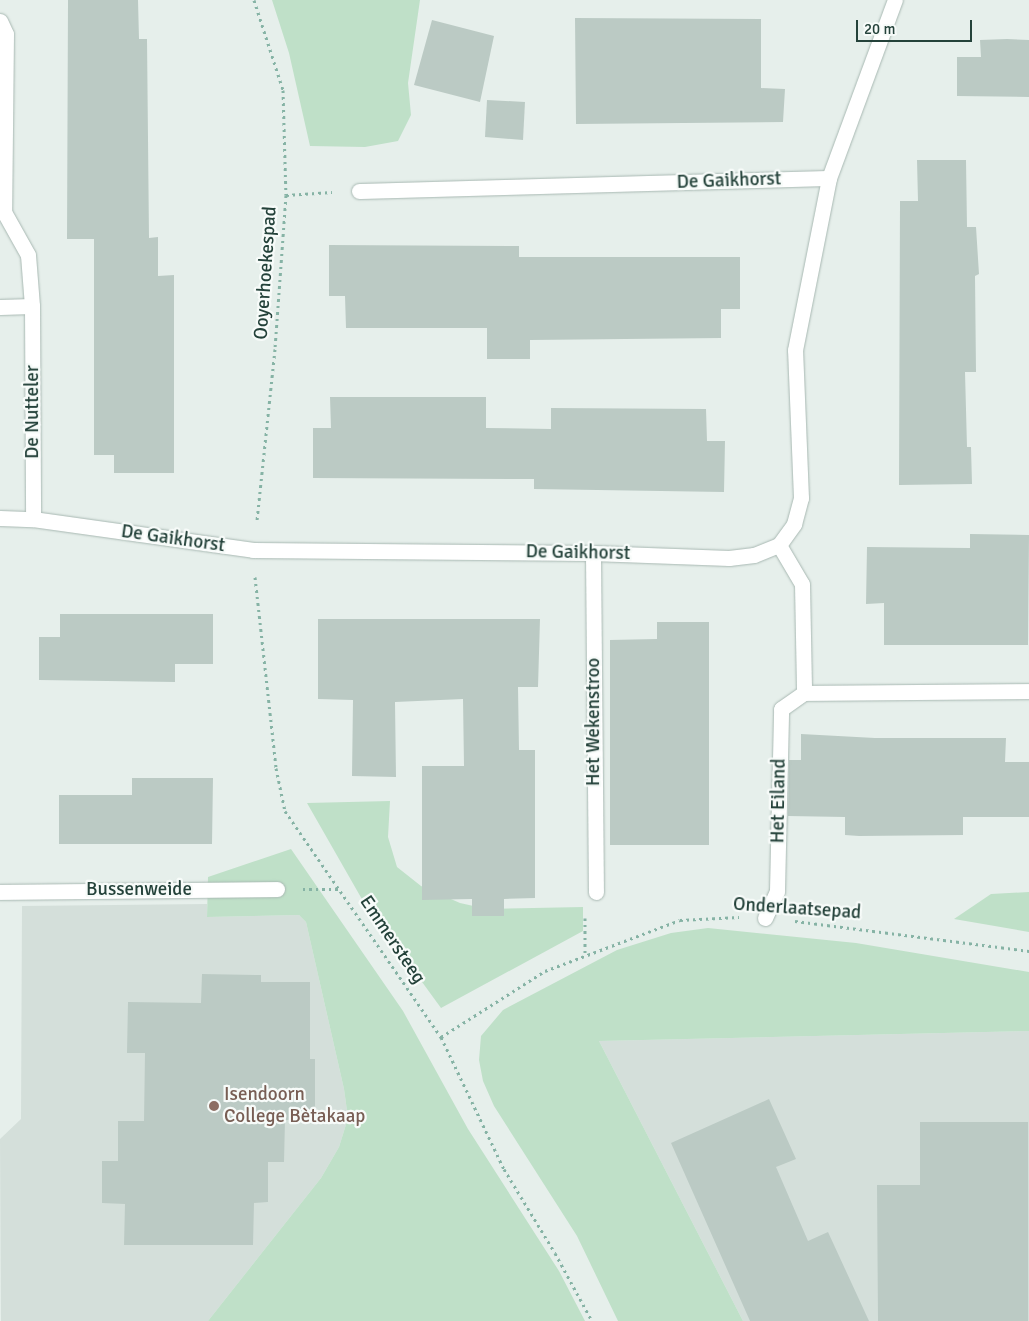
<!DOCTYPE html>
<meta charset="utf-8">
<style>
body{margin:0}
#map{position:relative;width:1029px;height:1321px;overflow:hidden;background:#e6efeb;font-family:Signika,sans-serif}
div>[style]{position:absolute}
.built>*{inset:0;background:#d4dfda}
.green>*{inset:0;background:#bfe0c8}
.building>*{inset:0;background:#bbcac4}
.path>*{height:3px;margin-top:-1.5px;transform-origin:0;background:repeating-linear-gradient(90deg,#86b3a5 0 2.5px,transparent 0 6.5px)}
.roads{filter:drop-shadow(0 0 1px #a8b8b2) drop-shadow(0 0 1px #a8b8b2)}
.street>*{height:15px;margin:-7.5px;padding:0 7.5px;transform-origin:7.5px;border-radius:7.5px;background:#fff}
.dots>*{width:14px;height:14px;translate:-50% -50%;box-sizing:border-box;border:2px solid #f7fbf9;border-radius:50%}
span{translate:-50% -50%;white-space:nowrap;text-align:center;line-height:1.15;-webkit-text-stroke:4.5px #f7fbf9;paint-order:stroke}
.street-label{font-size:19px;color:#24423a}
.education-label{font-size:19px;color:#785e54}
.left{translate:0 -50%;text-align:left}
.scale{position:absolute;left:856px;top:20px;width:116px;height:22px;box-sizing:border-box;border:2px solid #24423a;border-top:0;padding-left:6px;font-size:15px;line-height:18px;white-space:nowrap;color:#24423a;-webkit-text-stroke:4px #f7fbf9;paint-order:stroke}
</style>
<div id="map">
<div class="built">
<div style="clip-path:polygon(207px 904px,207px 917px,299px 915px,306px 922px,344px 1089px,348px 1118px,339px 1147px,321px 1178px,208px 1321px,1px 1321px,0 1139px,21px 1119px,22px 906px)"></div>
<div style="clip-path:polygon(1029px 1031px,1029px 1321px,743px 1321px,599px 1041px)"></div>
</div>
<div class="green">
<div style="clip-path:polygon(272px 0,420px 0,408px 83px,411px 115px,398px 141px,365px 147px,310px 146px,289px 53px)"></div>
<div style="clip-path:polygon(390px 801px,388px 837px,397px 867px,421px 886px,460px 903px,487px 909px,583px 907px,583px 931px,441px 1008px,363px 901px,307px 803px)"></div>
<div style="clip-path:polygon(291px 849px,403px 1011px,468px 1129px,559px 1271px,585px 1321px,208px 1321px,321px 1178px,339px 1147px,348px 1118px,344px 1089px,306px 922px,299px 915px,207px 917px,208px 877px)"></div>
<div style="clip-path:polygon(1029px 892px,1029px 932px,954px 919px,991px 894px)"></div>
<div style="clip-path:polygon(708px 928px,856px 943px,1029px 972px,1029px 1031px,599px 1041px,743px 1321px,618px 1321px,577px 1236px,494px 1106px,483px 1081px,479px 1060px,481px 1036px,503px 1010px,617px 950px,671px 933px)"></div>
</div>
<div class="building">
<div style="clip-path:polygon(68px 0,138px 0,139px 39px,147px 39px,149px 238px,158px 237px,158px 276px,174px 275px,174px 473px,114px 473px,114px 455px,94px 455px,94px 239px,67px 239px)"></div>
<div style="clip-path:polygon(575px 18px,761px 19px,761px 88px,785px 89px,783px 122px,576px 124px)"></div>
<div style="clip-path:polygon(432px 20px,494px 36px,480px 102px,414px 85px)"></div>
<div style="clip-path:polygon(1007px 39px,1029px 40px,1029px 97px,957px 96px,957px 57px,981px 57px,980px 40px)"></div>
<div style="clip-path:polygon(487px 100px,525px 102px,523px 140px,485px 137px)"></div>
<div style="clip-path:polygon(917px 160px,966px 160px,967px 227px,976px 227px,979px 274px,975px 276px,976px 372px,965px 372px,967px 447px,971px 447px,972px 484px,899px 485px,900px 201px,918px 201px)"></div>
<div style="clip-path:polygon(329px 245px,519px 246px,519px 257px,740px 257px,740px 309px,721px 309px,721px 338px,530px 340px,530px 359px,487px 359px,487px 328px,346px 328px,345px 296px,329px 296px)"></div>
<div style="clip-path:polygon(330px 397px,486px 397px,486px 428px,551px 429px,551px 408px,706px 409px,707px 441px,725px 441px,724px 492px,534px 489px,534px 479px,313px 478px,313px 428px,331px 428px)"></div>
<div style="clip-path:polygon(970px 534px,1029px 535px,1028px 645px,884px 645px,884px 603px,866px 604px,867px 547px,970px 548px)"></div>
<div style="clip-path:polygon(60px 614px,213px 614px,213px 664px,175px 664px,175px 682px,39px 680px,39px 637px,60px 637px)"></div>
<div style="clip-path:polygon(318px 619px,540px 619px,538px 687px,518px 687px,519px 750px,535px 750px,535px 898px,504px 899px,504px 916px,472px 916px,472px 899px,422px 900px,422px 766px,464px 766px,463px 699px,395px 702px,396px 777px,352px 776px,353px 700px,318px 699px)"></div>
<div style="clip-path:polygon(657px 622px,709px 622px,709px 845px,610px 845px,610px 640px,657px 639px)"></div>
<div style="clip-path:polygon(801px 734px,875px 738px,1006px 738px,1005px 762px,1029px 762px,1029px 817px,963px 817px,963px 835px,859px 836px,845px 835px,845px 817px,788px 816px,789px 760px,801px 760px)"></div>
<div style="clip-path:polygon(132px 778px,213px 778px,212px 844px,59px 844px,59px 795px,132px 795px)"></div>
<div style="clip-path:polygon(202px 974px,261px 975px,261px 982px,310px 982px,310px 1059px,315px 1059px,315px 1119px,285px 1120px,284px 1162px,268px 1162px,268px 1202px,254px 1203px,253px 1245px,124px 1245px,125px 1204px,102px 1203px,102px 1161px,118px 1161px,118px 1121px,144px 1121px,145px 1053px,127px 1053px,128px 1002px,201px 1003px)"></div>
<div style="clip-path:polygon(769px 1099px,796px 1159px,776px 1167px,808px 1241px,828px 1232px,869px 1321px,750px 1321px,671px 1143px)"></div>
<div style="clip-path:polygon(920px 1122px,1028px 1122px,1028px 1321px,878px 1321px,877px 1185px,920px 1185px)"></div>
</div>
<div class="path">
<div style="left:254px;top:0;width:95px;rotate:72.1deg"></div>
<div style="left:283px;top:90px;width:105px;rotate:88.4deg"></div>
<div style="left:286px;top:195px;width:154px;rotate:94.1deg"></div>
<div style="left:275px;top:349px;width:173px;rotate:96deg"></div>
<div style="left:286px;top:195px;width:46px;rotate:-3.7deg"></div>
<div style="left:255px;top:577px;width:192px;rotate:83.7deg"></div>
<div style="left:276px;top:768px;width:44px;rotate:78.2deg"></div>
<div style="left:285px;top:811px;width:275px;rotate:55.4deg"></div>
<div style="left:441px;top:1037px;width:146px;rotate:64.5deg"></div>
<div style="left:504px;top:1169px;width:98px;rotate:58.7deg"></div>
<div style="left:555px;top:1253px;width:77px;rotate:61.4deg"></div>
<div style="left:303px;top:889px;width:37px"></div>
<div style="left:585px;top:918px;width:37px;rotate:90deg"></div>
<div style="left:795px;top:921px;width:236px;rotate:7.3deg"></div>
<div style="left:441px;top:1037px;width:123px;rotate:-32.4deg"></div>
<div style="left:545px;top:971px;width:144px;rotate:-20.7deg"></div>
<div style="left:680px;top:920px;width:59px;rotate:-2.9deg"></div>
</div>
<div class="roads">
<div class="street">
<div style="left:0;top:21px;width:14px;rotate:65deg"></div>
<div style="left:6px;top:34px;width:178px;rotate:90.6deg"></div>
<div style="left:4px;top:212px;width:49px;rotate:60.8deg"></div>
<div style="left:28px;top:255px;width:51px;rotate:85.5deg"></div>
<div style="left:32px;top:306px;width:213px;rotate:89.7deg"></div>
<div style="left:359px;top:191px;width:470px;rotate:-1.6deg"></div>
<div style="left:0;top:307px;width:32px;rotate:-2deg"></div>
<div style="left:0;top:518px;width:33px;rotate:2deg"></div>
<div style="left:33px;top:519px;width:222px;rotate:8deg"></div>
<div style="left:253px;top:550px;width:340px;rotate:0.5deg"></div>
<div style="left:593px;top:553px;width:136px;rotate:2.1deg"></div>
<div style="left:729px;top:558px;width:25px;rotate:-7deg"></div>
<div style="left:754px;top:555px;width:27px;rotate:-22deg"></div>
<div style="left:779px;top:545px;width:26px;rotate:-54deg"></div>
<div style="left:794px;top:524px;width:27px;rotate:-75deg"></div>
<div style="left:801px;top:498px;width:148px;rotate:-92.3deg"></div>
<div style="left:795px;top:350px;width:175px;rotate:-78.8deg"></div>
<div style="left:829px;top:178px;width:190px;rotate:-69.7deg"></div>
<div style="left:779px;top:545px;width:45px;rotate:59.5deg"></div>
<div style="left:802px;top:584px;width:109px;rotate:88.9deg"></div>
<div style="left:804px;top:693px;width:225px;rotate:-0.5deg"></div>
<div style="left:593px;top:553px;width:339px;rotate:89.5deg"></div>
<div style="left:0;top:892px;width:277px;rotate:-0.6deg"></div>
<div style="left:765px;top:918px;width:30px;rotate:-66deg"></div>
<div style="left:777px;top:891px;width:182px;rotate:-88.7deg"></div>
<div style="left:781px;top:709px;width:28px;rotate:-35deg"></div>
</div>
</div>
<div class="dots">
<div style="left:214px;top:1106px;background:#8d6e63"></div>
</div>
<div class="street-label">
<span style="left:729px;top:181px;rotate:-2deg">De Gaikhorst</span>
<span style="left:266px;top:273px;rotate:-86deg">Ooyerhoekespad</span>
<span style="left:33px;top:412px;rotate:-90deg">De Nutteler</span>
<span style="left:173px;top:539px;rotate:8deg">De Gaikhorst</span>
<span style="left:578px;top:553px;rotate:1deg">De Gaikhorst</span>
<span style="left:594px;top:722px;rotate:-90deg">Het Wekenstroo</span>
<span style="left:779px;top:801px;rotate:-89deg">Het Eiland</span>
<span style="left:139px;top:890px">Bussenweide</span>
<span style="left:797px;top:909px;rotate:4deg">Onderlaatsepad</span>
<span style="left:392px;top:940px;rotate:56deg">Emmersteeg</span>
</div>
<div class="education-label">
<span class="left" style="left:224px;top:1106px">Isendoorn<br>College Bètakaap</span>
</div>
<div class="scale">20 m</div>
</div>
